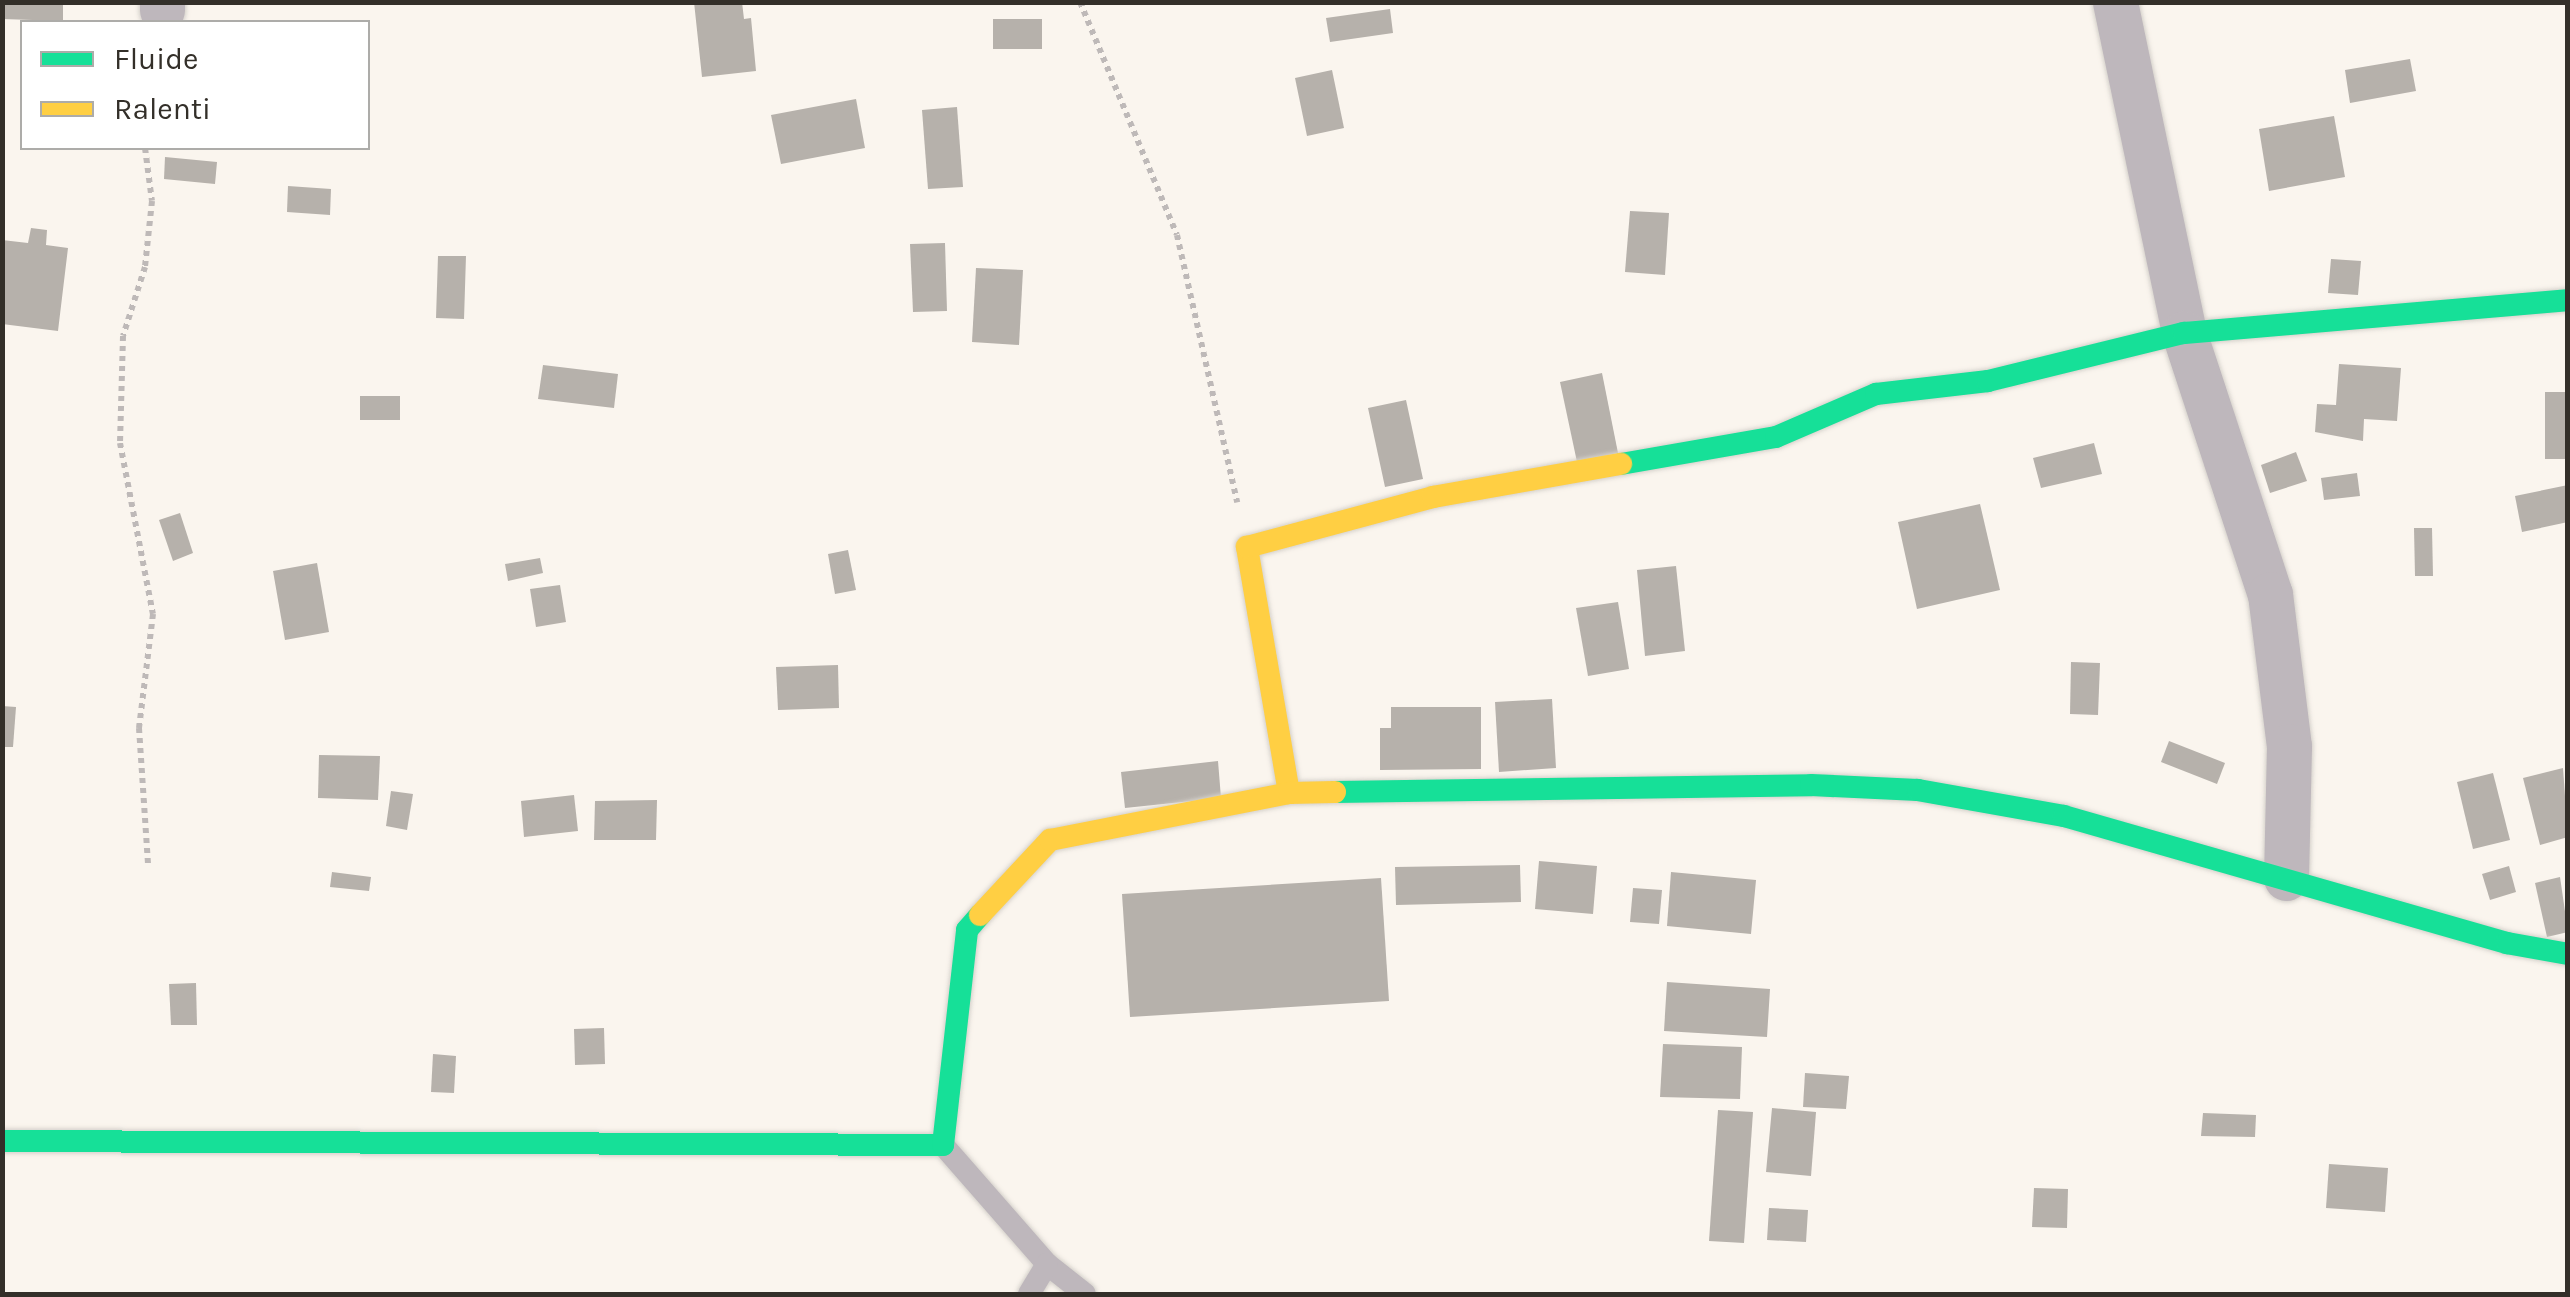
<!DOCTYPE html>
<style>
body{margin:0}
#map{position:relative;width:2570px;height:1297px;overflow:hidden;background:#faf5ee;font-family:Karla,sans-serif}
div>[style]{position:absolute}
.building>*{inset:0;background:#b6b1ab}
.path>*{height:6px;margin-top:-3px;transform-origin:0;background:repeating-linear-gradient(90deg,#beb9b8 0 5px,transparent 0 10px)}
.roads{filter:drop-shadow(0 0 2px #d5d1cb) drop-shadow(0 0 2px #d5d1cb)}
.lane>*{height:22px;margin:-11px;padding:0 11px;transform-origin:11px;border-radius:11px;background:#beb7bc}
.street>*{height:45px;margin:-22.5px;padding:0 22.5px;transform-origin:22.5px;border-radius:22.5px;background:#beb7bc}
.fast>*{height:22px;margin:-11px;padding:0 11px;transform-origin:11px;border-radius:11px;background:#16e098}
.slow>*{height:22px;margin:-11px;padding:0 11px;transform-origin:11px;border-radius:11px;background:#ffcf43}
span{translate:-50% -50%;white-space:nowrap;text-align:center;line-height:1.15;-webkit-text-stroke:10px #fff;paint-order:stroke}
.frame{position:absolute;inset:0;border:5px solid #332f29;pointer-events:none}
.legend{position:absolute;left:20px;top:20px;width:350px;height:130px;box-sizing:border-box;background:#fff;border:2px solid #adaca9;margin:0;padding:12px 18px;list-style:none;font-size:30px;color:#332f29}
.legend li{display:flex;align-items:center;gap:20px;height:50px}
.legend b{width:50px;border:2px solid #adaca9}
</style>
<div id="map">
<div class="building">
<div style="clip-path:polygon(2px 2px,63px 2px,63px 21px,2px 19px)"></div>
<div style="clip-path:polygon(694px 2px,742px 2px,744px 19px,751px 18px,756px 71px,702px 77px)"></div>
<div style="clip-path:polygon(1390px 9px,1393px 33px,1330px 42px,1326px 18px)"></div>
<div style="clip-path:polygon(993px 19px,1042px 19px,1042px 49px,993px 49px)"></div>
<div style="clip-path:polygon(2410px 59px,2416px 91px,2350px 103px,2345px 70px)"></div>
<div style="clip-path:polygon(1332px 70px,1344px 128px,1307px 136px,1295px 78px)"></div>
<div style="clip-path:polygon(856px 99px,865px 148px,781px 164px,771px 115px)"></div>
<div style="clip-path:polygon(957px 107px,963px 187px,928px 189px,922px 110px)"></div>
<div style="clip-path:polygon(2334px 116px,2345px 177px,2269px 191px,2259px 129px)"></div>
<div style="clip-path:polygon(165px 157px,217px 162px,215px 184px,164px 179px)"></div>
<div style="clip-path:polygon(288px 186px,331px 189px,330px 215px,287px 212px)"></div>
<div style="clip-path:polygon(1630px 211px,1669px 213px,1665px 275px,1625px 272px)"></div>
<div style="clip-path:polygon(31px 228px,47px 230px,46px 245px,68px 248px,58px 331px,2px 324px,2px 240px,28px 243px)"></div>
<div style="clip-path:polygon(945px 243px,947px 311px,913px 312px,910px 244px)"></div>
<div style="clip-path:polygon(438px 256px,466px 256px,464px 319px,436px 318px)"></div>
<div style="clip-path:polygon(2331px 259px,2361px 261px,2358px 295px,2328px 293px)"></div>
<div style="clip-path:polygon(976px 268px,1023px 270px,1019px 345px,972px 342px)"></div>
<div style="clip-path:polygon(2339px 364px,2401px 368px,2397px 421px,2364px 419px,2363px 441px,2315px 432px,2317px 404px,2336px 405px)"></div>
<div style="clip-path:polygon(543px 365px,618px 374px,614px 408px,538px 399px)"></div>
<div style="clip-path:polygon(1602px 373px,1618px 453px,1577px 462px,1560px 382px)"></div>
<div style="clip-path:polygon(2545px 392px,2568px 392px,2568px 459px,2545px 459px)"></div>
<div style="clip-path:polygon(360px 396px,400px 396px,400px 420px,360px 420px)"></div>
<div style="clip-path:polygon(1406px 400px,1423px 479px,1385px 487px,1368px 408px)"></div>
<div style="clip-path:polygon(2094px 443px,2102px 474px,2041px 488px,2033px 458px)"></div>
<div style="clip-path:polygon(2296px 452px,2307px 481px,2270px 493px,2261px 465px)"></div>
<div style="clip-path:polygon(2357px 473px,2360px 496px,2324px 500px,2321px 478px)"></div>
<div style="clip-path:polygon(2568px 485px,2568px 522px,2522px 532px,2515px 496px)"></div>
<div style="clip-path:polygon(1980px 504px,2000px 590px,1917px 609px,1898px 522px)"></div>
<div style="clip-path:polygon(180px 513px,193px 553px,173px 561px,159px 520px)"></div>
<div style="clip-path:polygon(2414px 528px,2432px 528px,2433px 576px,2415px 576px)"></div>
<div style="clip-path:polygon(848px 550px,856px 590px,835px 594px,828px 554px)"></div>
<div style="clip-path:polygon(540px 558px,543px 573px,508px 581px,505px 564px)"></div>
<div style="clip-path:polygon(317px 563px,329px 632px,285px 640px,273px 571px)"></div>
<div style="clip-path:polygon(1676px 566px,1685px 651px,1645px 656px,1637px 570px)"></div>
<div style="clip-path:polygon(560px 585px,566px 622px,536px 627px,530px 589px)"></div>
<div style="clip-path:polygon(1618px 602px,1629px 669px,1588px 676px,1576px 608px)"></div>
<div style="clip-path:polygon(2071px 662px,2100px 663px,2098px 715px,2070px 714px)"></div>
<div style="clip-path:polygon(838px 665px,839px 708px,778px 710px,776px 667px)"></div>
<div style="clip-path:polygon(1552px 699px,1556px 768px,1499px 772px,1495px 702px)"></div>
<div style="clip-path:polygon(2px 706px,16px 707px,13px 747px,2px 747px)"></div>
<div style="clip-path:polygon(1391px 707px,1481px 707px,1481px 769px,1380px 770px,1380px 728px,1391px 728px)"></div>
<div style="clip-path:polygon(2169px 741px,2225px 763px,2217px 784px,2161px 762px)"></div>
<div style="clip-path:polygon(319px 755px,380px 756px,378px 800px,318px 798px)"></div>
<div style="clip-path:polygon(1218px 761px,1221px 798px,1125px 808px,1121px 772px)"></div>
<div style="clip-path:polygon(2563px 768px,2568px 837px,2540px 845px,2523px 778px)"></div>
<div style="clip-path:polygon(2493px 773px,2510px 840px,2473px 849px,2457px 782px)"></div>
<div style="clip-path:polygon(391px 791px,413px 794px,407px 830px,386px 826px)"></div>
<div style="clip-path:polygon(574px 795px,578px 831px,524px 837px,521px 801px)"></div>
<div style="clip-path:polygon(657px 800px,656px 840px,594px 840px,595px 801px)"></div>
<div style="clip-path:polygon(1539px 861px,1597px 866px,1593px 914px,1535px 909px)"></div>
<div style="clip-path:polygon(1520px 865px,1521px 902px,1396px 905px,1395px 867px)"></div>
<div style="clip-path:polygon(2509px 866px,2516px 892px,2490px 900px,2482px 874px)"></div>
<div style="clip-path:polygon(332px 872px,371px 877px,369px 891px,330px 887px)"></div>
<div style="clip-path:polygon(1671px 872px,1756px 880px,1751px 934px,1667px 926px)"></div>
<div style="clip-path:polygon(2560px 877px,2568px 932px,2547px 937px,2535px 883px)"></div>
<div style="clip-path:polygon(1381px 878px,1389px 1001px,1130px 1017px,1122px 894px)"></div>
<div style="clip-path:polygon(1633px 888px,1662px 890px,1659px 924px,1630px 922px)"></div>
<div style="clip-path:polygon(1667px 982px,1770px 989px,1767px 1037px,1664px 1031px)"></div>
<div style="clip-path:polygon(196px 983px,197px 1025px,171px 1025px,169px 984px)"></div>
<div style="clip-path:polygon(604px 1028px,605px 1064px,575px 1065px,574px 1029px)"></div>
<div style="clip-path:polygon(1663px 1044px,1742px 1047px,1740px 1099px,1660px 1097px)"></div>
<div style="clip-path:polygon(433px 1054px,456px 1056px,454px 1093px,431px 1092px)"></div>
<div style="clip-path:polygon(1805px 1073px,1849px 1076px,1846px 1109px,1803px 1107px)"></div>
<div style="clip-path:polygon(1772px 1108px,1816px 1112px,1811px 1176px,1766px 1172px)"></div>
<div style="clip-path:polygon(1718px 1110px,1753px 1112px,1744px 1243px,1709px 1241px)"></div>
<div style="clip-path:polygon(2203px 1113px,2256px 1115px,2255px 1137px,2201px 1136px)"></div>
<div style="clip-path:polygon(2329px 1164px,2388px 1168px,2385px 1212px,2326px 1208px)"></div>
<div style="clip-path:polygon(2034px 1188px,2068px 1189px,2067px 1228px,2032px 1227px)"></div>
<div style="clip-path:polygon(1769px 1208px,1808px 1210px,1806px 1242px,1767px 1240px)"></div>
</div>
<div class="path">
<div style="left:1080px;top:2px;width:252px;rotate:67.4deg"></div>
<div style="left:1177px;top:235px;width:274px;rotate:77.3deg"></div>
<div style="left:145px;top:148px;width:53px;rotate:82.5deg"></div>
<div style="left:152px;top:201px;width:66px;rotate:96.1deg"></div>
<div style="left:145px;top:267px;width:72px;rotate:107.7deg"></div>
<div style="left:123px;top:336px;width:107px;rotate:91.6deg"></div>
<div style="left:120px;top:443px;width:174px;rotate:79.1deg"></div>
<div style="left:153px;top:614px;width:115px;rotate:97deg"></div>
<div style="left:139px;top:728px;width:136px;rotate:86.2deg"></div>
</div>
<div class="roads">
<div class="lane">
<div style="left:943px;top:1145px;width:158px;rotate:48.8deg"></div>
<div style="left:1047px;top:1264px;width:48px;rotate:38.3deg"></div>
<div style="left:1029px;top:1294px;width:35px;rotate:-59deg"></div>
</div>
<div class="street">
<div style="left:2115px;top:2px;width:338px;rotate:78.2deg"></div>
<div style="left:2184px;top:333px;width:275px;rotate:71.8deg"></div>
<div style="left:2270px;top:594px;width:153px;rotate:82.9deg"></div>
<div style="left:2289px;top:746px;width:132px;rotate:91.3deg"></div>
<div style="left:162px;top:10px;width:8px;rotate:-90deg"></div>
</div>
<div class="fast">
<div style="left:1621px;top:464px;width:157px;rotate:-9.9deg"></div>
<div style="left:1776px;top:437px;width:109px;rotate:-23.3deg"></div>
<div style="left:1876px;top:394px;width:113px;rotate:-6.6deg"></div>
<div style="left:1988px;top:381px;width:202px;rotate:-13.8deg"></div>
<div style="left:2184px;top:333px;width:385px;rotate:-4.9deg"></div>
<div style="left:1335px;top:792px;width:476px;rotate:-0.8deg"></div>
<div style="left:1811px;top:785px;width:107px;rotate:2.7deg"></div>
<div style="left:1918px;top:790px;width:148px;rotate:10.1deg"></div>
<div style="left:2064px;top:816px;width:461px;rotate:16deg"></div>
<div style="left:2507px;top:943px;width:62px;rotate:10.2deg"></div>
<div style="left:2px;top:1141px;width:941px;rotate:0.24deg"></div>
<div style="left:943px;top:1145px;width:216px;rotate:-83.6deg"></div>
<div style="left:967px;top:930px;width:20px;rotate:-49deg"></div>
</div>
<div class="slow">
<div style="left:1289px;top:793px;width:250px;rotate:-99.7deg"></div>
<div style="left:1247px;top:547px;width:193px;rotate:-15deg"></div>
<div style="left:1433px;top:497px;width:191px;rotate:-10deg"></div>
<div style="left:980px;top:915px;width:103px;rotate:-47deg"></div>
<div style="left:1050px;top:840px;width:244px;rotate:-11.1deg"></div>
<div style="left:1289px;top:793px;width:46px;rotate:-1.2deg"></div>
</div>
</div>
<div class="frame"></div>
<ul class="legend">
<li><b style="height:12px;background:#16e098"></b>Fluide</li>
<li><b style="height:12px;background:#ffcf43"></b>Ralenti</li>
</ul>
</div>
